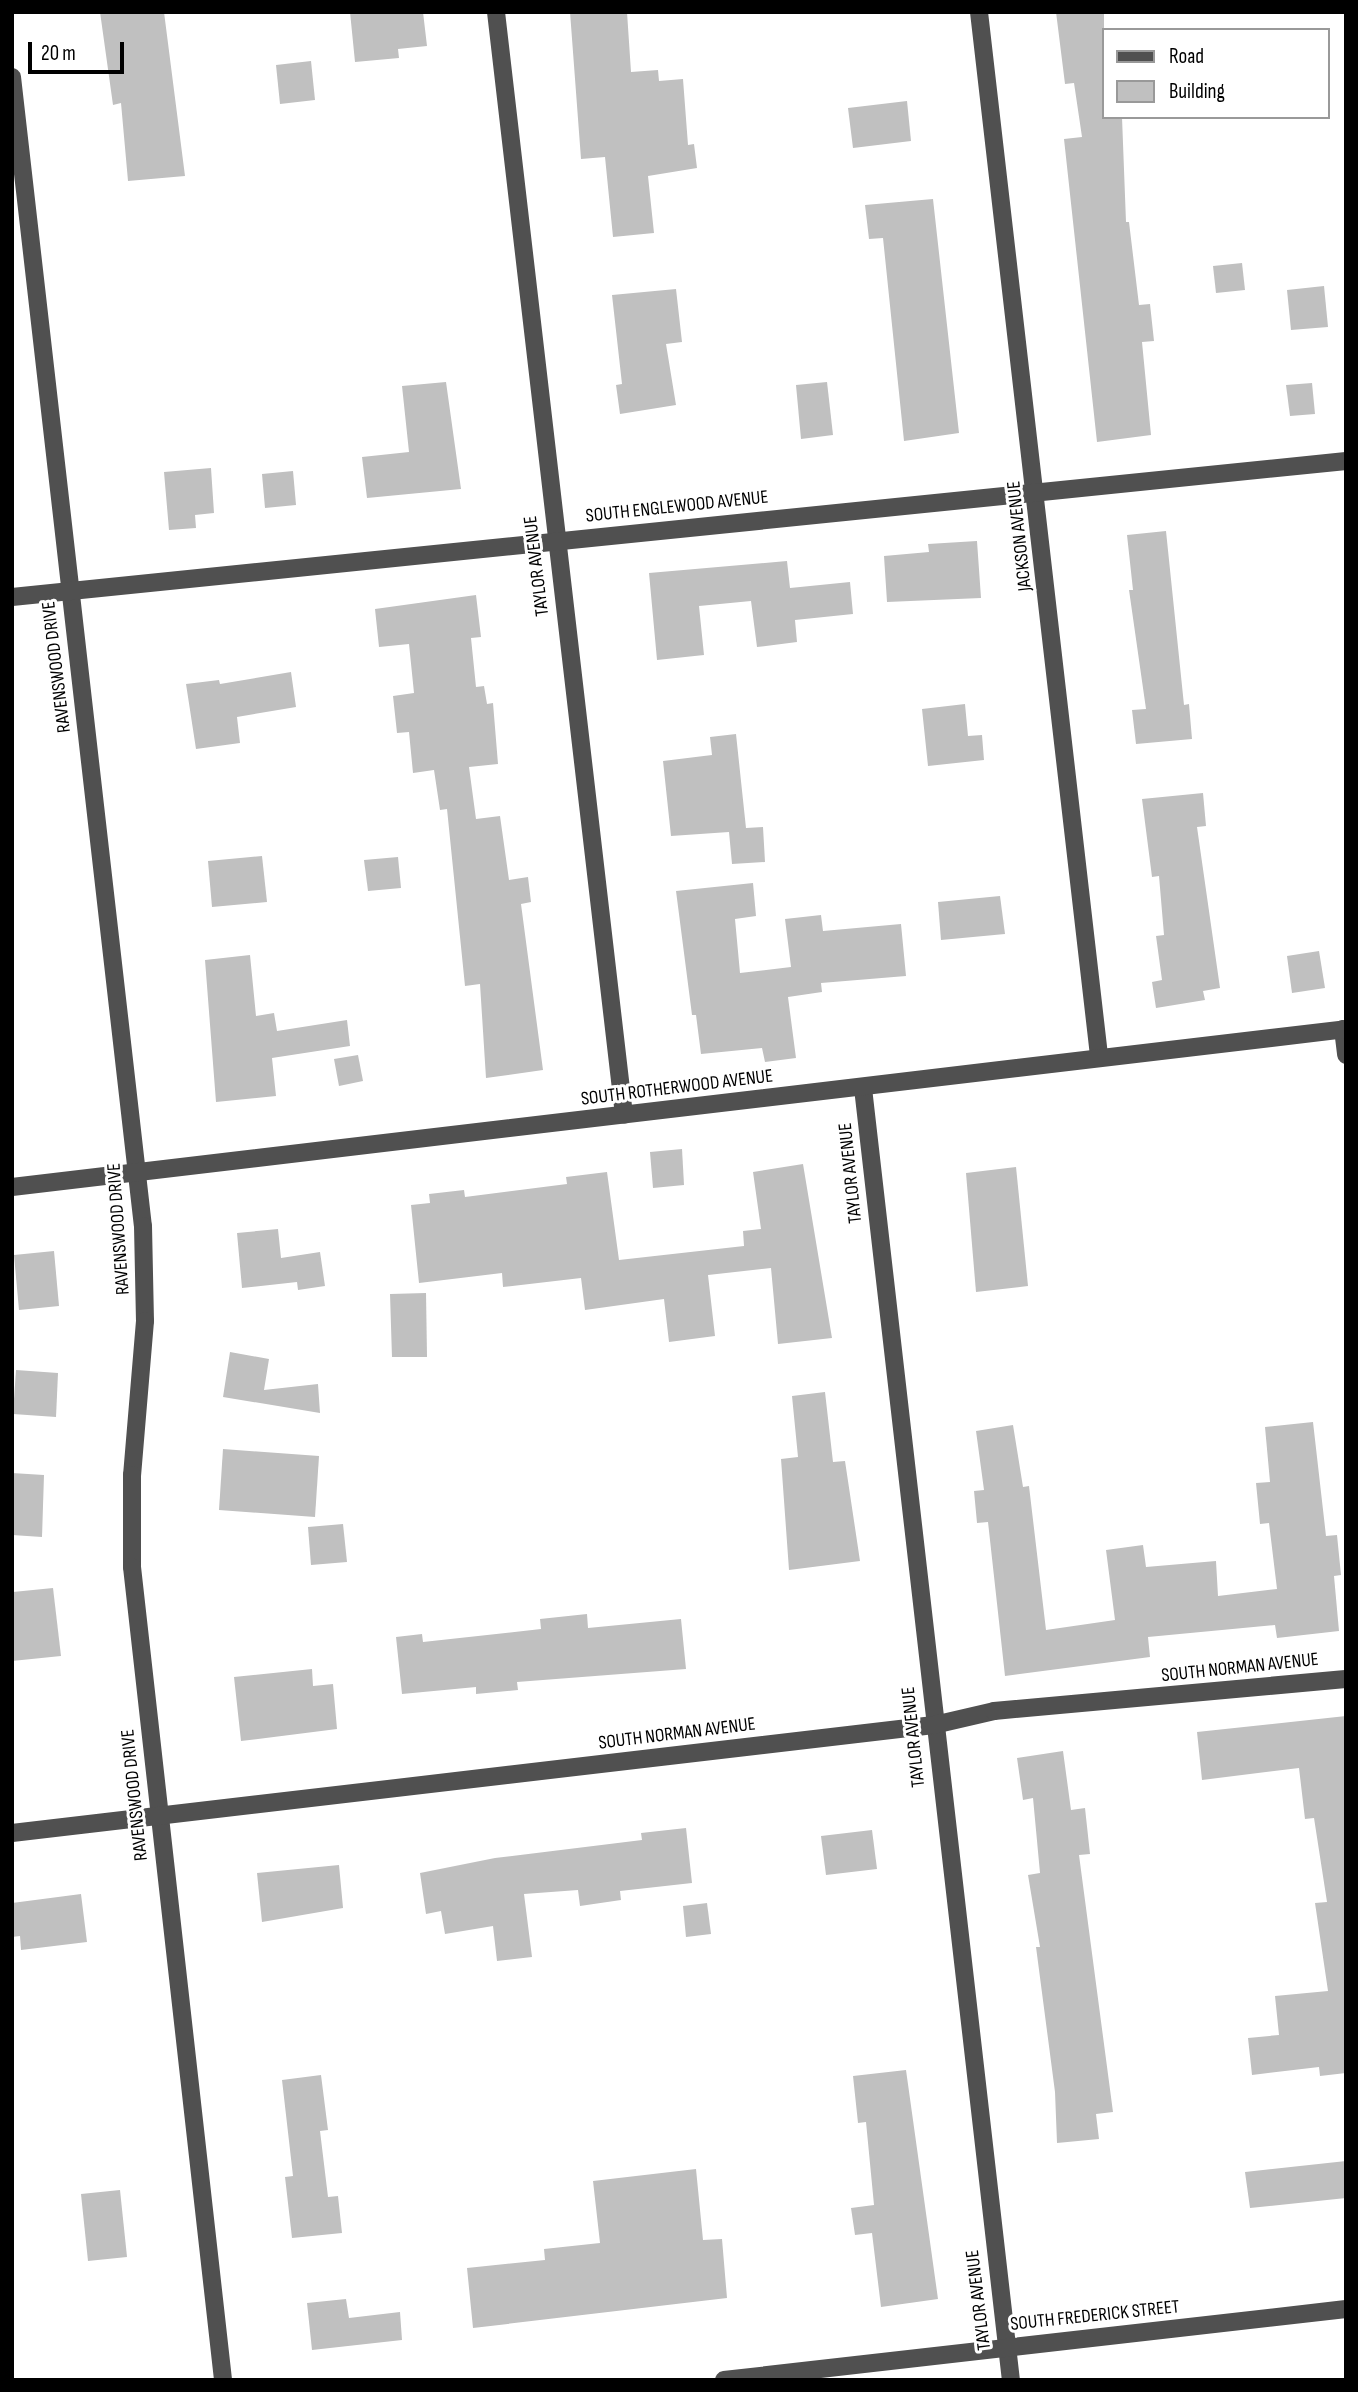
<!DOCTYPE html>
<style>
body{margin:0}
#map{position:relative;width:1358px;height:2392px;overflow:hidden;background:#fff;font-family:"Sofia Sans Condensed",sans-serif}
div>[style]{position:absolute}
.building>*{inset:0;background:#c0c0c0}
.minor>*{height:18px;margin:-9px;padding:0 9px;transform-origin:9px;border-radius:9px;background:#505050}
span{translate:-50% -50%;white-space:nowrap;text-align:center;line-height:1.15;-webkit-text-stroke:6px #fff;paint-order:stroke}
.street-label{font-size:19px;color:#000}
.frame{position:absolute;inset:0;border:14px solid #000;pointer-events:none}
.legend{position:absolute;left:1102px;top:28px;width:228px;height:91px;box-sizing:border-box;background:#fff;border:2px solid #999;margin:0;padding:9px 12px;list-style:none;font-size:21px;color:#000}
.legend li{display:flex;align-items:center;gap:14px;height:35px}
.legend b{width:35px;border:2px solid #999}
.scale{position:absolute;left:28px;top:42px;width:96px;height:32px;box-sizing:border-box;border:4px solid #000;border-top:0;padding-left:9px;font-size:21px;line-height:24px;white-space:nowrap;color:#000;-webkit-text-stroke:5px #fff;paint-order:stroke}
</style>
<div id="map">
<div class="building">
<div style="clip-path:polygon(100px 12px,164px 12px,185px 176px,128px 181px,121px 103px,113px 105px)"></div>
<div style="clip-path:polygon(350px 12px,423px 12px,427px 46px,398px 49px,399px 58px,355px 62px)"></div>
<div style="clip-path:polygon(570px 12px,627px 12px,631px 72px,658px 70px,659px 81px,683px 79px,688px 145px,694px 144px,697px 168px,648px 176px,654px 233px,613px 237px,605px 157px,581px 159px)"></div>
<div style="clip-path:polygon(1056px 12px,1104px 12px,1104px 117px,1122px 117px,1126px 222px,1129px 222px,1139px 305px,1150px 304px,1154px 341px,1142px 342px,1151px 435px,1097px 442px,1064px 139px,1082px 137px,1074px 83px,1065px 84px)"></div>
<div style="clip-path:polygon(311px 61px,315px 100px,280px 104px,276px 65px)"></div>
<div style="clip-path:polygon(907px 101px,911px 141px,853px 148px,848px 108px)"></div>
<div style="clip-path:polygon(933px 199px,959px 433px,904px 441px,883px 238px,869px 239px,865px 205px)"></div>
<div style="clip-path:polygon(1242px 263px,1245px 290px,1216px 293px,1213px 266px)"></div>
<div style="clip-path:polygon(1324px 286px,1328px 327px,1291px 330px,1287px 290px)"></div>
<div style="clip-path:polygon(676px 289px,682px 342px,666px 344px,676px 405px,620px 414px,616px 385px,622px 384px,612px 295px)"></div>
<div style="clip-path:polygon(446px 382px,461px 489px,367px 498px,362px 457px,409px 452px,402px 386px)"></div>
<div style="clip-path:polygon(827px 382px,833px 435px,801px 439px,796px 385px)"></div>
<div style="clip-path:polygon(1312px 383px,1315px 414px,1290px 416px,1286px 385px)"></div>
<div style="clip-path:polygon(211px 468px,214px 513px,195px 515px,196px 528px,169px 530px,164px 472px)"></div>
<div style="clip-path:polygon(293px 471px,296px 505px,265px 508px,262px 474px)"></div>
<div style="clip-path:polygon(1166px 531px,1184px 705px,1189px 704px,1192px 739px,1136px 744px,1132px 710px,1146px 709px,1129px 590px,1133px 590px,1127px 535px)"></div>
<div style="clip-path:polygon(977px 541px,981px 598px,887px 602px,884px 556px,929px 552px,928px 544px)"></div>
<div style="clip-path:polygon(787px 561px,790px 588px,850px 582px,853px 614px,795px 620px,797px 642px,757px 647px,751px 601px,699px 606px,704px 655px,657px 660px,649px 573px)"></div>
<div style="clip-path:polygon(476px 595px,481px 637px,471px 638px,476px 687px,484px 686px,487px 704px,493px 703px,498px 764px,469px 767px,476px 819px,500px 816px,509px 880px,528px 877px,531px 902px,521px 904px,543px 1070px,486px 1078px,480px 984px,465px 986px,447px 809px,440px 810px,434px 770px,413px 773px,409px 732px,397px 733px,393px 696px,414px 693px,409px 644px,379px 647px,375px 609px)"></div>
<div style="clip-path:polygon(291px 672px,296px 707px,237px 717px,240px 743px,196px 749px,186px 684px,219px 680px,220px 684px)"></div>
<div style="clip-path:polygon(965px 704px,968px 736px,982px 735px,984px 760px,928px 766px,922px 709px)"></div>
<div style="clip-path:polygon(736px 734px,746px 828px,763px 827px,765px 862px,732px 864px,729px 832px,671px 836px,663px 761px,712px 755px,710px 737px)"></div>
<div style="clip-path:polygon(1203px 793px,1206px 826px,1197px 827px,1220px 988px,1203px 991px,1205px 1000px,1156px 1008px,1152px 982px,1162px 980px,1156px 936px,1164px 935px,1159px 876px,1152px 877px,1142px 799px)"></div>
<div style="clip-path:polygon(262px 856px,267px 902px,212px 907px,208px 861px)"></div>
<div style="clip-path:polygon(398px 857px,401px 888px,368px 891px,364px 860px)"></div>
<div style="clip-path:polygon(753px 883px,756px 916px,735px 919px,740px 973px,791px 967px,785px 919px,821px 915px,823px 931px,901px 924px,906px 976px,821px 983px,822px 992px,788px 997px,796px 1058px,765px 1062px,762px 1048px,701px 1054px,696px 1015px,692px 1015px,676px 891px)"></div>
<div style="clip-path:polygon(1000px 896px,1005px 934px,941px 940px,938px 902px)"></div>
<div style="clip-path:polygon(1319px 951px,1325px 988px,1292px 993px,1287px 956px)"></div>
<div style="clip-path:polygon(250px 955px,256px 1016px,274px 1013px,277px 1031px,347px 1020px,350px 1046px,272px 1058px,276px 1096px,216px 1102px,205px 960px)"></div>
<div style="clip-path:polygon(358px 1055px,363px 1081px,339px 1086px,334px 1059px)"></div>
<div style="clip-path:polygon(682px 1149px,684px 1185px,653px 1188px,650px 1152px)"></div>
<div style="clip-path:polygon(803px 1164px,832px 1338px,778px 1344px,771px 1268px,708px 1275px,715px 1336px,669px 1342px,664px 1299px,585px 1310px,581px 1278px,503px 1287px,502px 1273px,419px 1283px,411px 1205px,430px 1203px,429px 1194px,464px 1190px,465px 1197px,567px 1184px,566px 1177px,607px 1172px,619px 1260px,744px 1246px,743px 1231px,761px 1229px,753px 1172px)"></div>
<div style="clip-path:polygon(1016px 1167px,1028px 1286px,976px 1292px,966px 1173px)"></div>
<div style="clip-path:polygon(278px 1229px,281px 1258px,320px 1252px,325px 1286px,298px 1290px,297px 1282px,242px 1288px,237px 1233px)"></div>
<div style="clip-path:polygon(54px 1251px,59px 1306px,19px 1310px,14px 1255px)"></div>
<div style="clip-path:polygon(426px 1293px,427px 1357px,392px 1357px,390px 1294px)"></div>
<div style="clip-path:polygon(230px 1352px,269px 1359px,264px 1390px,318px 1384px,320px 1413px,223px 1397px)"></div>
<div style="clip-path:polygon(16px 1370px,58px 1373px,56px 1417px,13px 1414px)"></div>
<div style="clip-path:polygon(825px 1392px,833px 1462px,845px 1461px,860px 1561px,789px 1570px,781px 1459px,798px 1457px,792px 1396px)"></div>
<div style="clip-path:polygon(1313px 1422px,1326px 1536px,1337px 1535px,1341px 1575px,1334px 1576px,1339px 1631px,1277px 1638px,1275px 1625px,1148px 1637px,1150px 1657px,1005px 1676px,988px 1522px,977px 1523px,974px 1491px,984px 1490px,976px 1431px,1013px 1425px,1023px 1487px,1029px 1486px,1046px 1630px,1115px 1620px,1106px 1550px,1143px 1545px,1146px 1567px,1216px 1561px,1218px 1596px,1277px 1589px,1269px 1523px,1260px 1524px,1256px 1483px,1270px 1482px,1265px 1427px)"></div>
<div style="clip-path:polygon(223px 1449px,319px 1456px,315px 1517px,219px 1510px)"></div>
<div style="clip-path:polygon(12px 1473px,44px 1475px,42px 1537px,12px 1535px)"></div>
<div style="clip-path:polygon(343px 1524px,347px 1562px,311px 1565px,308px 1527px)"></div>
<div style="clip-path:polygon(53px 1588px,61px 1656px,12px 1661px,13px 1592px)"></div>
<div style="clip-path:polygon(587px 1614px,588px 1628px,681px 1619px,686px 1669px,517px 1682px,518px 1690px,476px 1694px,476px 1687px,402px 1694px,396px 1637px,422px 1634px,423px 1642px,541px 1629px,540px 1619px)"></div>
<div style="clip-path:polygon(312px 1669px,313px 1686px,333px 1684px,337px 1729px,241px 1741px,234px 1677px)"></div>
<div style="clip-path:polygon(1346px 1716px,1346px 2073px,1320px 2076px,1319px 2067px,1252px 2075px,1248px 2038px,1279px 2035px,1275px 1996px,1328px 1991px,1315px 1903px,1327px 1902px,1314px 1818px,1305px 1819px,1299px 1768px,1202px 1780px,1197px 1732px)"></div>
<div style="clip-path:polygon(1063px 1751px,1071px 1810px,1085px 1808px,1090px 1854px,1079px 1855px,1113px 2112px,1096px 2114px,1099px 2139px,1057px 2143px,1055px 2092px,1036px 1947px,1040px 1947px,1028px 1875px,1040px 1873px,1033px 1798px,1023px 1800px,1017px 1758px)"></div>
<div style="clip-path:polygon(686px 1828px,692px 1883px,620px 1891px,621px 1900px,580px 1906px,578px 1890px,524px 1894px,532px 1957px,497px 1961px,493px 1926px,445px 1934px,441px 1911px,426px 1914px,420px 1873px,495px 1858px,642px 1840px,641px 1833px)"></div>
<div style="clip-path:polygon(872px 1830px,877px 1869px,826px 1875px,821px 1836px)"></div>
<div style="clip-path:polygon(339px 1865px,343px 1908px,262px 1922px,257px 1873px)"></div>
<div style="clip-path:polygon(81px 1894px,87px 1942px,21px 1950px,20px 1936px,12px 1937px,12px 1903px)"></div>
<div style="clip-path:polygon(707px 1903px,711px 1934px,686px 1937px,683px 1906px)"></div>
<div style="clip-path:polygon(906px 2070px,938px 2299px,881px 2307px,872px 2233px,855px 2235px,851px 2208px,874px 2205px,866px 2122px,858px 2123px,853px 2076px)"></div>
<div style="clip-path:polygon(321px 2075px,328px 2130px,320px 2131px,328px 2197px,338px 2196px,342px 2233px,292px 2238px,285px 2177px,293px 2176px,282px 2080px)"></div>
<div style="clip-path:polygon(1346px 2161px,1346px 2198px,1250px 2208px,1245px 2172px)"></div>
<div style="clip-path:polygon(696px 2169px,703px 2240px,722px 2239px,727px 2298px,473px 2328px,467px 2268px,545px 2260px,544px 2249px,600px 2243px,593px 2181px)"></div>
<div style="clip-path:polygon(120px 2190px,127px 2257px,88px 2261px,81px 2194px)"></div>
<div style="clip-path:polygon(346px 2299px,349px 2318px,400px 2312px,402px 2340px,312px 2350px,307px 2303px)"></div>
</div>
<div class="minor">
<div style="left:496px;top:12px;width:1110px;rotate:83.38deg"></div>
<div style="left:979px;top:12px;width:1050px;rotate:83.44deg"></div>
<div style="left:12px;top:77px;width:1156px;rotate:83.5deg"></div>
<div style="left:143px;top:1226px;width:95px;rotate:88.8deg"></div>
<div style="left:145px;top:1321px;width:155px;rotate:94.8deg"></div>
<div style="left:132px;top:1475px;width:92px;rotate:90deg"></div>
<div style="left:132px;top:1567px;width:818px;rotate:83.61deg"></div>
<div style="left:12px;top:597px;width:1341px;rotate:-5.82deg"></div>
<div style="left:1343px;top:1029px;width:26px;rotate:83deg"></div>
<div style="left:863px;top:1088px;width:1300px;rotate:83.47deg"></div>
<div style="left:12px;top:1187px;width:1343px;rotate:-6.75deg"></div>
<div style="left:12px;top:1833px;width:928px;rotate:-6.68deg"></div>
<div style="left:934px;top:1725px;width:62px;rotate:-13.1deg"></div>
<div style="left:994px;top:1711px;width:353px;rotate:-5.2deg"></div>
<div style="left:724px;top:2380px;width:626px;rotate:-6.51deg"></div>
</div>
<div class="street-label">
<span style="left:677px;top:507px;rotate:-6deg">SOUTH ENGLEWOOD AVENUE</span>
<span style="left:1020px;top:536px;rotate:-96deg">JACKSON AVENUE</span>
<span style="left:537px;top:566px;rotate:-97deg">TAYLOR AVENUE</span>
<span style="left:57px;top:667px;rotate:-97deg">RAVENSWOOD DRIVE</span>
<span style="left:677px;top:1088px;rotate:-7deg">SOUTH ROTHERWOOD AVENUE</span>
<span style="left:851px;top:1173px;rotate:-96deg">TAYLOR AVENUE</span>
<span style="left:119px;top:1229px;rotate:-94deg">RAVENSWOOD DRIVE</span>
<span style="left:1240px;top:1668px;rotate:-6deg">SOUTH NORMAN AVENUE</span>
<span style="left:677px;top:1734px;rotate:-7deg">SOUTH NORMAN AVENUE</span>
<span style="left:914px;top:1737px;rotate:-96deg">TAYLOR AVENUE</span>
<span style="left:135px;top:1795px;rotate:-96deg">RAVENSWOOD DRIVE</span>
<span style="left:979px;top:2300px;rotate:-97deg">TAYLOR AVENUE</span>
<span style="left:1095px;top:2316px;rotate:-6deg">SOUTH FREDERICK STREET</span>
</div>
<div class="frame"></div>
<ul class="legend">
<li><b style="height:9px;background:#505050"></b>Road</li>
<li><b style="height:19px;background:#c0c0c0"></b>Building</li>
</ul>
<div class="scale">20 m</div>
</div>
